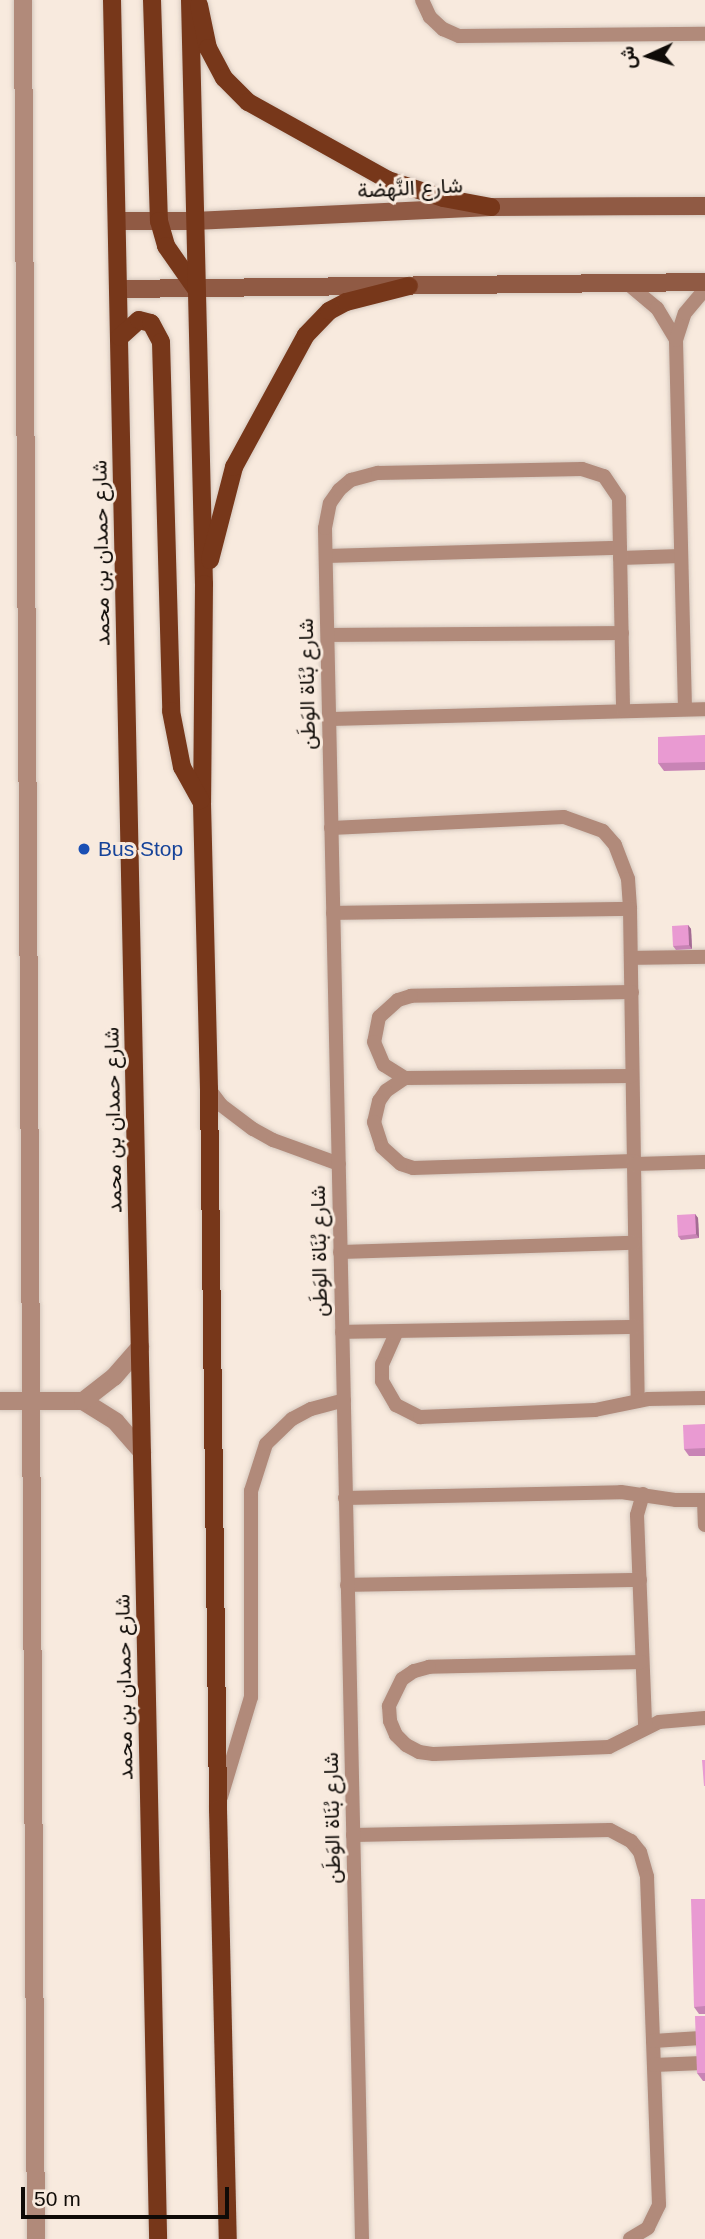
<!DOCTYPE html>
<meta charset="utf-8">
<style>
body{margin:0}
#map{position:relative;width:705px;height:2239px;overflow:hidden;background:#f8eade;font-family:Helvetica,Vazirmatn,sans-serif}
div>[style]{position:absolute}
.roads{filter:drop-shadow(0 0 2px #d3c6bc) drop-shadow(0 0 2px #d3c6bc)}
.lane>*{height:14px;margin:-7px;padding:0 7px;transform-origin:7px;border-radius:7px;background:#b18a7a}
.street>*{height:18px;margin:-9px;padding:0 9px;transform-origin:9px;border-radius:9px;background:#b18a7a}
.secondary>*{height:18px;margin:-9px;padding:0 9px;transform-origin:9px;border-radius:9px;background:#905a44}
.primary>*{height:18px;margin:-9px;padding:0 9px;transform-origin:9px;border-radius:9px;background:#77371a}
.wall>*{inset:0;background:#c884b5}
.shaded-wall>*{inset:0;background:#a36c93}
.building>*{inset:0;background:#e99ad2}
.dots>*{width:19px;height:19px;translate:-50% -50%;box-sizing:border-box;border:4px solid #f8eade;border-radius:50%}
span{translate:-50% -50%;white-space:nowrap;text-align:center;line-height:1.15;-webkit-text-stroke:6px #f8eade;paint-order:stroke}
.street-label{font-size:21px;color:#0f0b07}
.transit-label{font-size:21px;color:#164399}
.left{translate:0 -50%;text-align:left}
.north{position:absolute;left:614px;top:21px;width:70px;height:70px;-webkit-text-stroke:5px #f8eade;paint-order:stroke;rotate:266deg;font-size:19px;font-weight:700;line-height:28px;text-align:center;color:#0f0b07}
.north::after{content:'';display:block;margin:auto;width:24px;height:32px;background:#0f0b07;clip-path:polygon(50% 0,100% 100%,50% 72%,0 100%)}
.scale{position:absolute;left:21px;top:2187px;width:208px;height:32px;box-sizing:border-box;border:4px solid #0f0b07;border-top:0;padding-left:9px;font-size:21px;line-height:24px;white-space:nowrap;color:#0f0b07;-webkit-text-stroke:5px #f8eade;paint-order:stroke}
</style>
<div id="map">
<div class="roads">
<div class="lane">
<div style="left:422px;top:0;width:19px;rotate:65deg"></div>
<div style="left:430px;top:17px;width:18px;rotate:43deg"></div>
<div style="left:443px;top:29px;width:17px;rotate:24deg"></div>
<div style="left:459px;top:36px;width:246px;rotate:-0.5deg"></div>
<div style="left:628px;top:284px;width:38px;rotate:40deg"></div>
<div style="left:657px;top:308px;width:37px;rotate:59deg"></div>
<div style="left:326px;top:556px;width:294px;rotate:-1.6deg"></div>
<div style="left:620px;top:558px;width:61px;rotate:-1.9deg"></div>
<div style="left:328px;top:635px;width:294px;rotate:-0.4deg"></div>
<div style="left:685px;top:709px;width:369px;rotate:-91.4deg"></div>
<div style="left:676px;top:340px;width:28px;rotate:-72deg"></div>
<div style="left:685px;top:313px;width:31px;rotate:-50deg"></div>
<div style="left:329px;top:719px;width:376px;rotate:-1.5deg"></div>
<div style="left:331px;top:828px;width:233px;rotate:-2.7deg"></div>
<div style="left:564px;top:817px;width:41px;rotate:19.7deg"></div>
<div style="left:603px;top:831px;width:18px;rotate:49deg"></div>
<div style="left:615px;top:845px;width:36px;rotate:69deg"></div>
<div style="left:628px;top:879px;width:30px;rotate:86deg"></div>
<div style="left:630px;top:909px;width:492px;rotate:89.1deg"></div>
<div style="left:333px;top:913px;width:297px;rotate:-0.8deg"></div>
<div style="left:631px;top:958px;width:74px;rotate:-0.8deg"></div>
<div style="left:632px;top:992px;width:221px;rotate:179deg"></div>
<div style="left:411px;top:996px;width:14px;rotate:163deg"></div>
<div style="left:398px;top:1000px;width:25px;rotate:138deg"></div>
<div style="left:379px;top:1017px;width:25px;rotate:101deg"></div>
<div style="left:374px;top:1042px;width:25px;rotate:67deg"></div>
<div style="left:384px;top:1065px;width:25px;rotate:32deg"></div>
<div style="left:405px;top:1078px;width:227px;rotate:-0.5deg"></div>
<div style="left:405px;top:1078px;width:23px;rotate:146deg"></div>
<div style="left:386px;top:1091px;width:12px;rotate:125deg"></div>
<div style="left:379px;top:1101px;width:22px;rotate:103deg"></div>
<div style="left:374px;top:1122px;width:26px;rotate:72deg"></div>
<div style="left:382px;top:1147px;width:25px;rotate:42deg"></div>
<div style="left:401px;top:1164px;width:13px;rotate:18deg"></div>
<div style="left:413px;top:1168px;width:221px;rotate:-1.8deg"></div>
<div style="left:209px;top:1089px;width:20px;rotate:53deg"></div>
<div style="left:221px;top:1105px;width:40px;rotate:37deg"></div>
<div style="left:253px;top:1129px;width:23px;rotate:29deg"></div>
<div style="left:273px;top:1140px;width:70px;rotate:20deg"></div>
<div style="left:634px;top:1164px;width:71px;rotate:-1.6deg"></div>
<div style="left:340px;top:1252px;width:294px;rotate:-1.8deg"></div>
<div style="left:397px;top:1331px;width:36px;rotate:114deg"></div>
<div style="left:382px;top:1364px;width:17px;rotate:90deg"></div>
<div style="left:382px;top:1381px;width:28px;rotate:60deg"></div>
<div style="left:396px;top:1405px;width:27px;rotate:27deg"></div>
<div style="left:420px;top:1417px;width:175px;rotate:-2.3deg"></div>
<div style="left:595px;top:1410px;width:54px;rotate:-11.7deg"></div>
<div style="left:648px;top:1399px;width:57px;rotate:-1deg"></div>
<div style="left:342px;top:1332px;width:294px;rotate:-1deg"></div>
<div style="left:643px;top:1494px;width:22px;rotate:106deg"></div>
<div style="left:637px;top:1515px;width:212px;rotate:87.8deg"></div>
<div style="left:345px;top:1498px;width:276px;rotate:-1.2deg"></div>
<div style="left:621px;top:1492px;width:56px;rotate:8.3deg"></div>
<div style="left:676px;top:1500px;width:29px"></div>
<div style="left:704px;top:1500px;width:25px;rotate:88deg"></div>
<div style="left:347px;top:1585px;width:293px;rotate:-1deg"></div>
<div style="left:642px;top:1662px;width:213px;rotate:178.7deg"></div>
<div style="left:429px;top:1667px;width:16px;rotate:165deg"></div>
<div style="left:414px;top:1671px;width:14px;rotate:146deg"></div>
<div style="left:402px;top:1679px;width:30px;rotate:116deg"></div>
<div style="left:389px;top:1706px;width:15px;rotate:86deg"></div>
<div style="left:390px;top:1721px;width:15px;rotate:67deg"></div>
<div style="left:396px;top:1735px;width:14px;rotate:45deg"></div>
<div style="left:406px;top:1745px;width:15px;rotate:28deg"></div>
<div style="left:419px;top:1752px;width:15px;rotate:8deg"></div>
<div style="left:434px;top:1754px;width:175px;rotate:-2.3deg"></div>
<div style="left:609px;top:1747px;width:56px;rotate:-26.6deg"></div>
<div style="left:659px;top:1722px;width:46px;rotate:-5deg"></div>
<div style="left:221px;top:1797px;width:104px;rotate:-73.3deg"></div>
<div style="left:251px;top:1697px;width:206px;rotate:-90deg"></div>
<div style="left:251px;top:1491px;width:49px;rotate:-72.3deg"></div>
<div style="left:266px;top:1444px;width:36px;rotate:-44deg"></div>
<div style="left:292px;top:1419px;width:21px;rotate:-28deg"></div>
<div style="left:311px;top:1409px;width:34px;rotate:-15deg"></div>
<div style="left:353px;top:1835px;width:257px;rotate:-1.1deg"></div>
<div style="left:610px;top:1830px;width:24px;rotate:28deg"></div>
<div style="left:631px;top:1841px;width:14px;rotate:51deg"></div>
<div style="left:640px;top:1852px;width:26px;rotate:74deg"></div>
<div style="left:647px;top:1877px;width:328px;rotate:87.9deg"></div>
<div style="left:659px;top:2205px;width:25px;rotate:116deg"></div>
<div style="left:648px;top:2228px;width:21px;rotate:149deg"></div>
<div style="left:653px;top:2041px;width:48px;rotate:-3.6deg"></div>
<div style="left:654px;top:2065px;width:48px;rotate:-2.4deg"></div>
<div style="left:362px;top:2239px;width:1711px;rotate:-91.24deg"></div>
<div style="left:325px;top:528px;width:25px;rotate:-79deg"></div>
<div style="left:330px;top:503px;width:16px;rotate:-55deg"></div>
<div style="left:339px;top:490px;width:16px;rotate:-40deg"></div>
<div style="left:351px;top:480px;width:28px;rotate:-15deg"></div>
<div style="left:378px;top:473px;width:204px;rotate:-1.1deg"></div>
<div style="left:582px;top:469px;width:23px;rotate:18deg"></div>
<div style="left:604px;top:476px;width:27px;rotate:56deg"></div>
<div style="left:619px;top:498px;width:213px;rotate:88.9deg"></div>
</div>
<div class="street">
<div style="left:23px;top:0;width:2239px;rotate:89.67deg"></div>
<div style="left:0;top:1401px;width:83px"></div>
<div style="left:83px;top:1401px;width:39px;rotate:32deg"></div>
<div style="left:116px;top:1422px;width:40px;rotate:49deg"></div>
<div style="left:83px;top:1401px;width:39px;rotate:-38deg"></div>
<div style="left:114px;top:1377px;width:40px;rotate:-49deg"></div>
</div>
<div class="secondary">
<div style="left:117px;top:221px;width:77px"></div>
<div style="left:194px;top:221px;width:297px;rotate:-2.7deg"></div>
<div style="left:491px;top:207px;width:214px;rotate:-0.3deg"></div>
<div style="left:119px;top:289px;width:586px;rotate:-0.68deg"></div>
</div>
<div class="primary">
<div style="left:112px;top:0;width:2239px;rotate:88.82deg"></div>
<div style="left:152px;top:0;width:221px;rotate:88.2deg"></div>
<div style="left:159px;top:221px;width:26px;rotate:74deg"></div>
<div style="left:166px;top:246px;width:52px;rotate:55.1deg"></div>
<div style="left:190px;top:0;width:584px;rotate:88.63deg"></div>
<div style="left:204px;top:584px;width:219px;rotate:90.5deg"></div>
<div style="left:202px;top:803px;width:286px;rotate:88.6deg"></div>
<div style="left:209px;top:1089px;width:720px;rotate:89.28deg"></div>
<div style="left:218px;top:1809px;width:430px;rotate:88.7deg"></div>
<div style="left:199px;top:5px;width:44px;rotate:78.2deg"></div>
<div style="left:208px;top:48px;width:34px;rotate:62deg"></div>
<div style="left:224px;top:78px;width:34px;rotate:45deg"></div>
<div style="left:248px;top:102px;width:160px;rotate:29.1deg"></div>
<div style="left:388px;top:180px;width:58px;rotate:18.1deg"></div>
<div style="left:443px;top:198px;width:49px;rotate:10.6deg"></div>
<div style="left:120px;top:337px;width:25px;rotate:-42deg"></div>
<div style="left:139px;top:320px;width:12px;rotate:14deg"></div>
<div style="left:151px;top:323px;width:21px;rotate:62deg"></div>
<div style="left:161px;top:342px;width:369px;rotate:88.4deg"></div>
<div style="left:171px;top:711px;width:57px;rotate:78.9deg"></div>
<div style="left:182px;top:767px;width:38px;rotate:61deg"></div>
<div style="left:210px;top:560px;width:96px;rotate:-75.5deg"></div>
<div style="left:234px;top:467px;width:150px;rotate:-61.4deg"></div>
<div style="left:306px;top:335px;width:33px;rotate:-46deg"></div>
<div style="left:329px;top:311px;width:19px;rotate:-28deg"></div>
<div style="left:346px;top:302px;width:65px;rotate:-14.3deg"></div>
</div>
</div>
<div class="wall">
<div style="clip-path:polygon(705px 735px,705px 770px,664px 771px,658px 763px)"></div>
<div style="clip-path:polygon(688px 925px,691px 929px,692px 949px,676px 950px,673px 946px)"></div>
<div style="clip-path:polygon(695px 1214px,698px 1218px,699px 1238px,681px 1240px,678px 1236px)"></div>
<div style="clip-path:polygon(705px 1424px,705px 1456px,689px 1456px,684px 1449px)"></div>
<div style="clip-path:polygon(705px 1899px,705px 2014px,699px 2014px,694px 2007px)"></div>
<div style="clip-path:polygon(705px 2016px,705px 2081px,703px 2081px,697px 2073px)"></div>
</div>
<div class="shaded-wall">
<div style="clip-path:polygon(688px 925px,691px 929px,692px 949px,689px 945px)"></div>
<div style="clip-path:polygon(695px 1214px,698px 1218px,699px 1238px,696px 1234px)"></div>
</div>
<div class="building">
<div style="clip-path:polygon(705px 735px,705px 762px,658px 763px,658px 737px)"></div>
<div style="clip-path:polygon(688px 925px,689px 945px,673px 946px,672px 926px)"></div>
<div style="clip-path:polygon(695px 1214px,696px 1234px,678px 1236px,677px 1215px)"></div>
<div style="clip-path:polygon(705px 1424px,705px 1448px,684px 1449px,683px 1425px)"></div>
<div style="clip-path:polygon(702px 1760px,705px 1760px,705px 1786px,704px 1786px)"></div>
<div style="clip-path:polygon(691px 1899px,705px 1899px,705px 2006px,694px 2007px)"></div>
<div style="clip-path:polygon(695px 2016px,705px 2016px,705px 2073px,697px 2073px)"></div>
</div>
<div class="dots">
<div style="left:84px;top:849px;background:#1a4fb4"></div>
</div>
<div class="street-label">
<span style="left:410px;top:188px;rotate:-3deg">شارع النَّهضة</span>
<span style="left:101px;top:553px;rotate:-91deg">شارع حمدان بن محمد</span>
<span style="left:307px;top:684px;rotate:-91deg">شارع بُنَاة الوَطَن</span>
<span style="left:113px;top:1120px;rotate:-91deg">شارع حمدان بن محمد</span>
<span style="left:319px;top:1251px;rotate:-91deg">شارع بُنَاة الوَطَن</span>
<span style="left:124px;top:1687px;rotate:-91deg">شارع حمدان بن محمد</span>
<span style="left:332px;top:1818px;rotate:-91deg">شارع بُنَاة الوَطَن</span>
</div>
<div class="transit-label">
<span class="left" style="left:98px;top:849px">Bus Stop</span>
</div>
<div class="north">ش</div>
<div class="scale">50 m</div>
</div>
